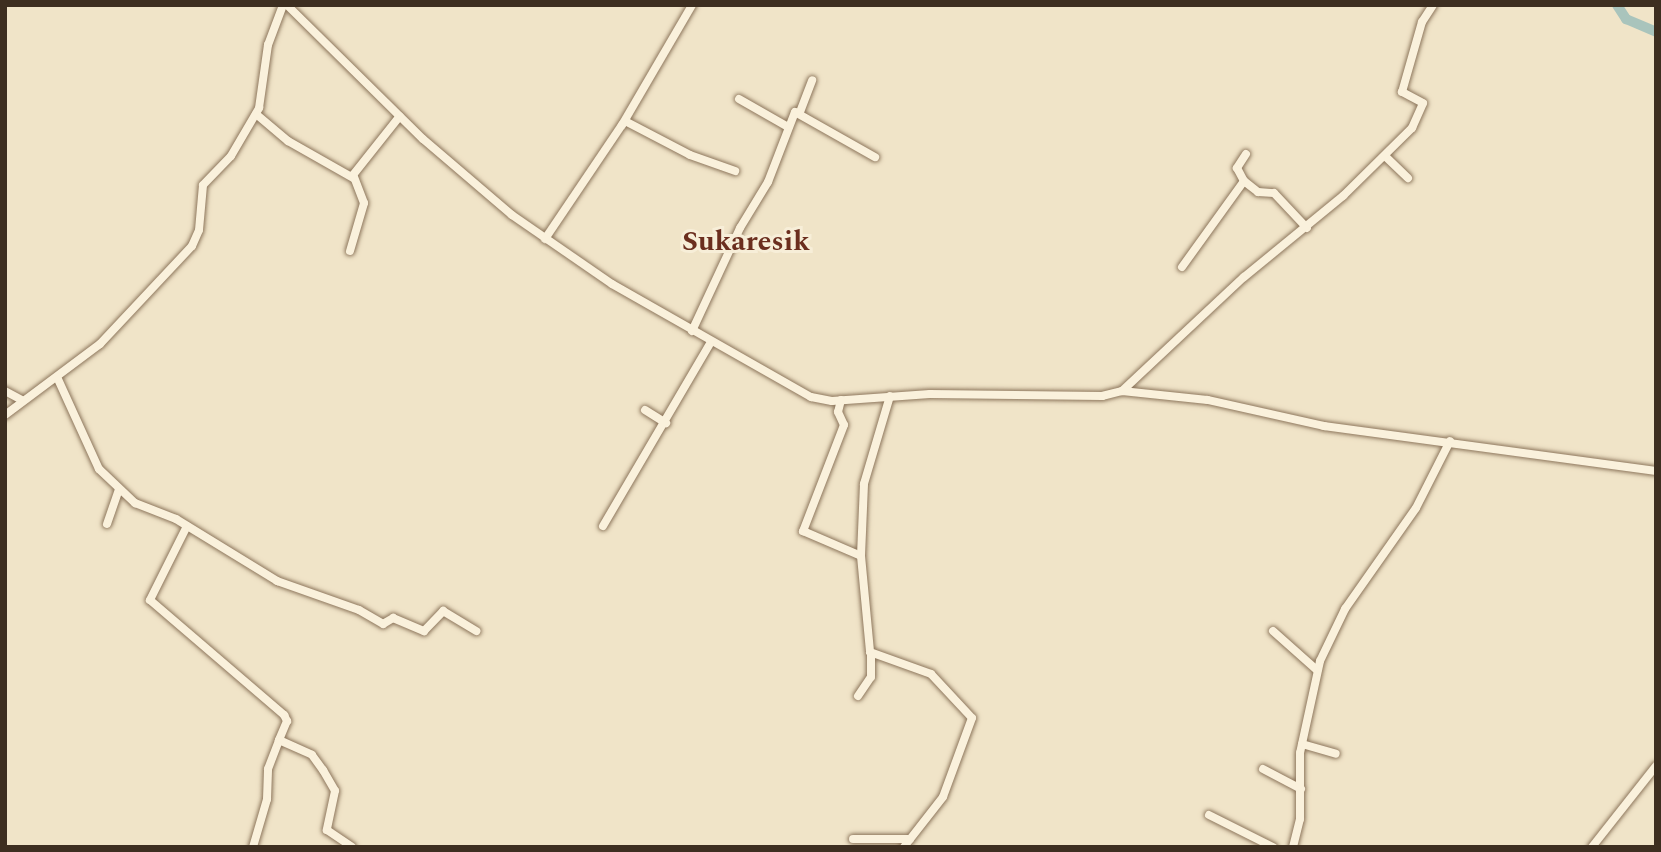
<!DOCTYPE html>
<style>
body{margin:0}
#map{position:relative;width:1661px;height:852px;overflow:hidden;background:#f0e4c8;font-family:Spectral,serif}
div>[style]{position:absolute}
.river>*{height:10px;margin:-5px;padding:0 5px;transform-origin:5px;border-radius:5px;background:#a9c4bc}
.roads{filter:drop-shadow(0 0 2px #8d765c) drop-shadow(0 0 2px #8d765c)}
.minor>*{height:8px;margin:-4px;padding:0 4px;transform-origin:4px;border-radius:4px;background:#faf1dc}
span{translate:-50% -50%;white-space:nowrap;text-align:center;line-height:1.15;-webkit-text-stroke:6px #f7eed8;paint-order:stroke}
.quarter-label{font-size:28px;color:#6b2e1e;font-weight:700}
.frame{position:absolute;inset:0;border:7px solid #3d2e20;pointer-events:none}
</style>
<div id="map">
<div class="river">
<div style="left:1617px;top:5px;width:17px;rotate:57deg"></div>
<div style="left:1626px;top:19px;width:33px;rotate:23deg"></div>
</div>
<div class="roads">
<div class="minor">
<div style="left:287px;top:5px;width:191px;rotate:44.6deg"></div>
<div style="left:423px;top:139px;width:117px;rotate:40.5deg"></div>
<div style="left:512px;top:215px;width:121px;rotate:34.6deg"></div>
<div style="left:612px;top:284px;width:229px;rotate:29.6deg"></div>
<div style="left:811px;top:397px;width:21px;rotate:11deg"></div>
<div style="left:832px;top:401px;width:98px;rotate:-4.1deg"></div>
<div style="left:930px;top:394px;width:172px;rotate:0.7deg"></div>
<div style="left:1102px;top:396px;width:21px;rotate:-14deg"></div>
<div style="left:1122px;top:391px;width:86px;rotate:6deg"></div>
<div style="left:1208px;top:400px;width:119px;rotate:12.6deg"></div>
<div style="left:1324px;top:426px;width:335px;rotate:7.7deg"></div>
<div style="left:739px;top:99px;width:56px;rotate:29.7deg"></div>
<div style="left:800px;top:112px;width:34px;rotate:-69deg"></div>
<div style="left:256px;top:114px;width:42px;rotate:40.2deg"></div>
<div style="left:288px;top:141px;width:75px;rotate:29.6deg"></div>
<div style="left:625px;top:121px;width:73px;rotate:27.6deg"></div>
<div style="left:690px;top:155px;width:48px;rotate:19.6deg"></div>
<div style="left:1246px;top:154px;width:17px;rotate:123deg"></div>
<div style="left:1237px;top:168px;width:15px;rotate:62deg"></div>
<div style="left:1244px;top:181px;width:18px;rotate:38deg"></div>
<div style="left:1258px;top:192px;width:16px;rotate:4deg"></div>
<div style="left:1274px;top:193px;width:48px;rotate:46.7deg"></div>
<div style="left:1385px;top:156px;width:32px;rotate:44deg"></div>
<div style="left:545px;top:239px;width:138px;rotate:-56deg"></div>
<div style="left:622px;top:125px;width:139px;rotate:-59.7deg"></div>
<div style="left:350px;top:251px;width:50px;rotate:-73.7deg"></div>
<div style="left:364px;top:203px;width:30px;rotate:-111deg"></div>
<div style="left:353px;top:175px;width:75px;rotate:-51.5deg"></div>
<div style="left:1182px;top:267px;width:106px;rotate:-54.2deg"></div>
<div style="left:692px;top:331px;width:114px;rotate:-65deg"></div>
<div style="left:740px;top:228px;width:54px;rotate:-58.7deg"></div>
<div style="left:768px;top:182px;width:75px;rotate:-68.9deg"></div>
<div style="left:795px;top:112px;width:92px;rotate:29.4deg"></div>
<div style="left:57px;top:377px;width:101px;rotate:65.5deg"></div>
<div style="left:99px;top:469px;width:50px;rotate:43.4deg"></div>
<div style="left:135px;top:503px;width:44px;rotate:21.3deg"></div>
<div style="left:176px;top:519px;width:119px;rotate:31.5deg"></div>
<div style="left:277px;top:581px;width:87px;rotate:19.5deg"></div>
<div style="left:359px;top:610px;width:28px;rotate:30deg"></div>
<div style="left:383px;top:624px;width:12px;rotate:-31deg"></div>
<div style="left:393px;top:618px;width:34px;rotate:23deg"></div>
<div style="left:424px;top:631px;width:28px;rotate:-46deg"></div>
<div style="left:443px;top:611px;width:39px;rotate:31deg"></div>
<div style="left:5px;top:391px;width:19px;rotate:28deg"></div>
<div style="left:1122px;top:391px;width:167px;rotate:-43.1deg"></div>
<div style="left:1244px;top:277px;width:128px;rotate:-39.3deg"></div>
<div style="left:1343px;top:196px;width:97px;rotate:-44.6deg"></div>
<div style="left:1412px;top:128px;width:27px;rotate:-66deg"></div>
<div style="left:1423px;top:103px;width:24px;rotate:-152deg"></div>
<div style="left:1402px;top:92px;width:73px;rotate:-74.1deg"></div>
<div style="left:1422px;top:22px;width:20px;rotate:-57deg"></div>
<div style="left:890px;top:396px;width:92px;rotate:106.5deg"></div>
<div style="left:864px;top:484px;width:72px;rotate:92.4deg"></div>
<div style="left:861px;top:556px;width:96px;rotate:84.6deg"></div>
<div style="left:870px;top:652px;width:65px;rotate:19.8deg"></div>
<div style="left:931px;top:674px;width:60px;rotate:47deg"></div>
<div style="left:972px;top:718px;width:84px;rotate:110.2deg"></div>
<div style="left:943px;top:797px;width:63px;rotate:128deg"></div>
<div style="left:841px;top:400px;width:12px;rotate:104deg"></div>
<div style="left:838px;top:412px;width:14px;rotate:65deg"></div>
<div style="left:844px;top:425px;width:114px;rotate:111.1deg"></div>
<div style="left:803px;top:531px;width:63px;rotate:23.3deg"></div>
<div style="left:645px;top:410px;width:25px;rotate:32deg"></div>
<div style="left:5px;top:415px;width:119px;rotate:-36.8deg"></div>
<div style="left:100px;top:344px;width:134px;rotate:-46.8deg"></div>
<div style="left:192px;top:246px;width:17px;rotate:-66deg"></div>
<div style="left:199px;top:230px;width:45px;rotate:-84.9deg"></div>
<div style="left:203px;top:185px;width:40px;rotate:-46deg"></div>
<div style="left:231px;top:156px;width:56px;rotate:-59.7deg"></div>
<div style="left:259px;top:108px;width:64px;rotate:-81.9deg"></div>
<div style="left:268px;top:45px;width:43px;rotate:-69.4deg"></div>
<div style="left:107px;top:524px;width:36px;rotate:-71deg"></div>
<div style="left:187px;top:526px;width:83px;rotate:116.6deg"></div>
<div style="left:150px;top:600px;width:177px;rotate:40.6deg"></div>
<div style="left:284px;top:715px;width:7px;rotate:63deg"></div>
<div style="left:287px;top:721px;width:21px;rotate:113deg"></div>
<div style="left:279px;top:740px;width:36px;rotate:24deg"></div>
<div style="left:312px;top:755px;width:19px;rotate:54deg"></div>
<div style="left:323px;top:770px;width:24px;rotate:60deg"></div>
<div style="left:335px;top:791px;width:40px;rotate:102deg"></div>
<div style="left:327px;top:830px;width:30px;rotate:34deg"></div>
<div style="left:603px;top:526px;width:213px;rotate:-59.6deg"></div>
<div style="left:1273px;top:631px;width:59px;rotate:41.6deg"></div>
<div style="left:858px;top:696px;width:23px;rotate:-56deg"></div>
<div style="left:871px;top:677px;width:23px;rotate:-90deg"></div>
<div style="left:1302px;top:744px;width:35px;rotate:16deg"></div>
<div style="left:1263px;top:769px;width:43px;rotate:27.8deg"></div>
<div style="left:1209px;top:815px;width:72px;rotate:26.6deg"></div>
<div style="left:853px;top:839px;width:57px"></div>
<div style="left:253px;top:847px;width:50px;rotate:-73.7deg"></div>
<div style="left:267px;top:799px;width:30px;rotate:-88deg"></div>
<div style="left:268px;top:769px;width:31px;rotate:-69deg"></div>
<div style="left:1293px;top:847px;width:29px;rotate:-76deg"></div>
<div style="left:1300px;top:819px;width:66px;rotate:-90deg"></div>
<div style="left:1300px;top:753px;width:94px;rotate:-77.7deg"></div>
<div style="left:1320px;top:661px;width:58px;rotate:-64.3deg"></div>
<div style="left:1345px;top:609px;width:123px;rotate:-54.9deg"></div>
<div style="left:1416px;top:508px;width:75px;rotate:-63.1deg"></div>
<div style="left:1592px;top:847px;width:103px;rotate:-51.7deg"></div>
</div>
</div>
<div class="quarter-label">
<span style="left:746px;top:242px">Sukaresik</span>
</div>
<div class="frame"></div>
</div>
